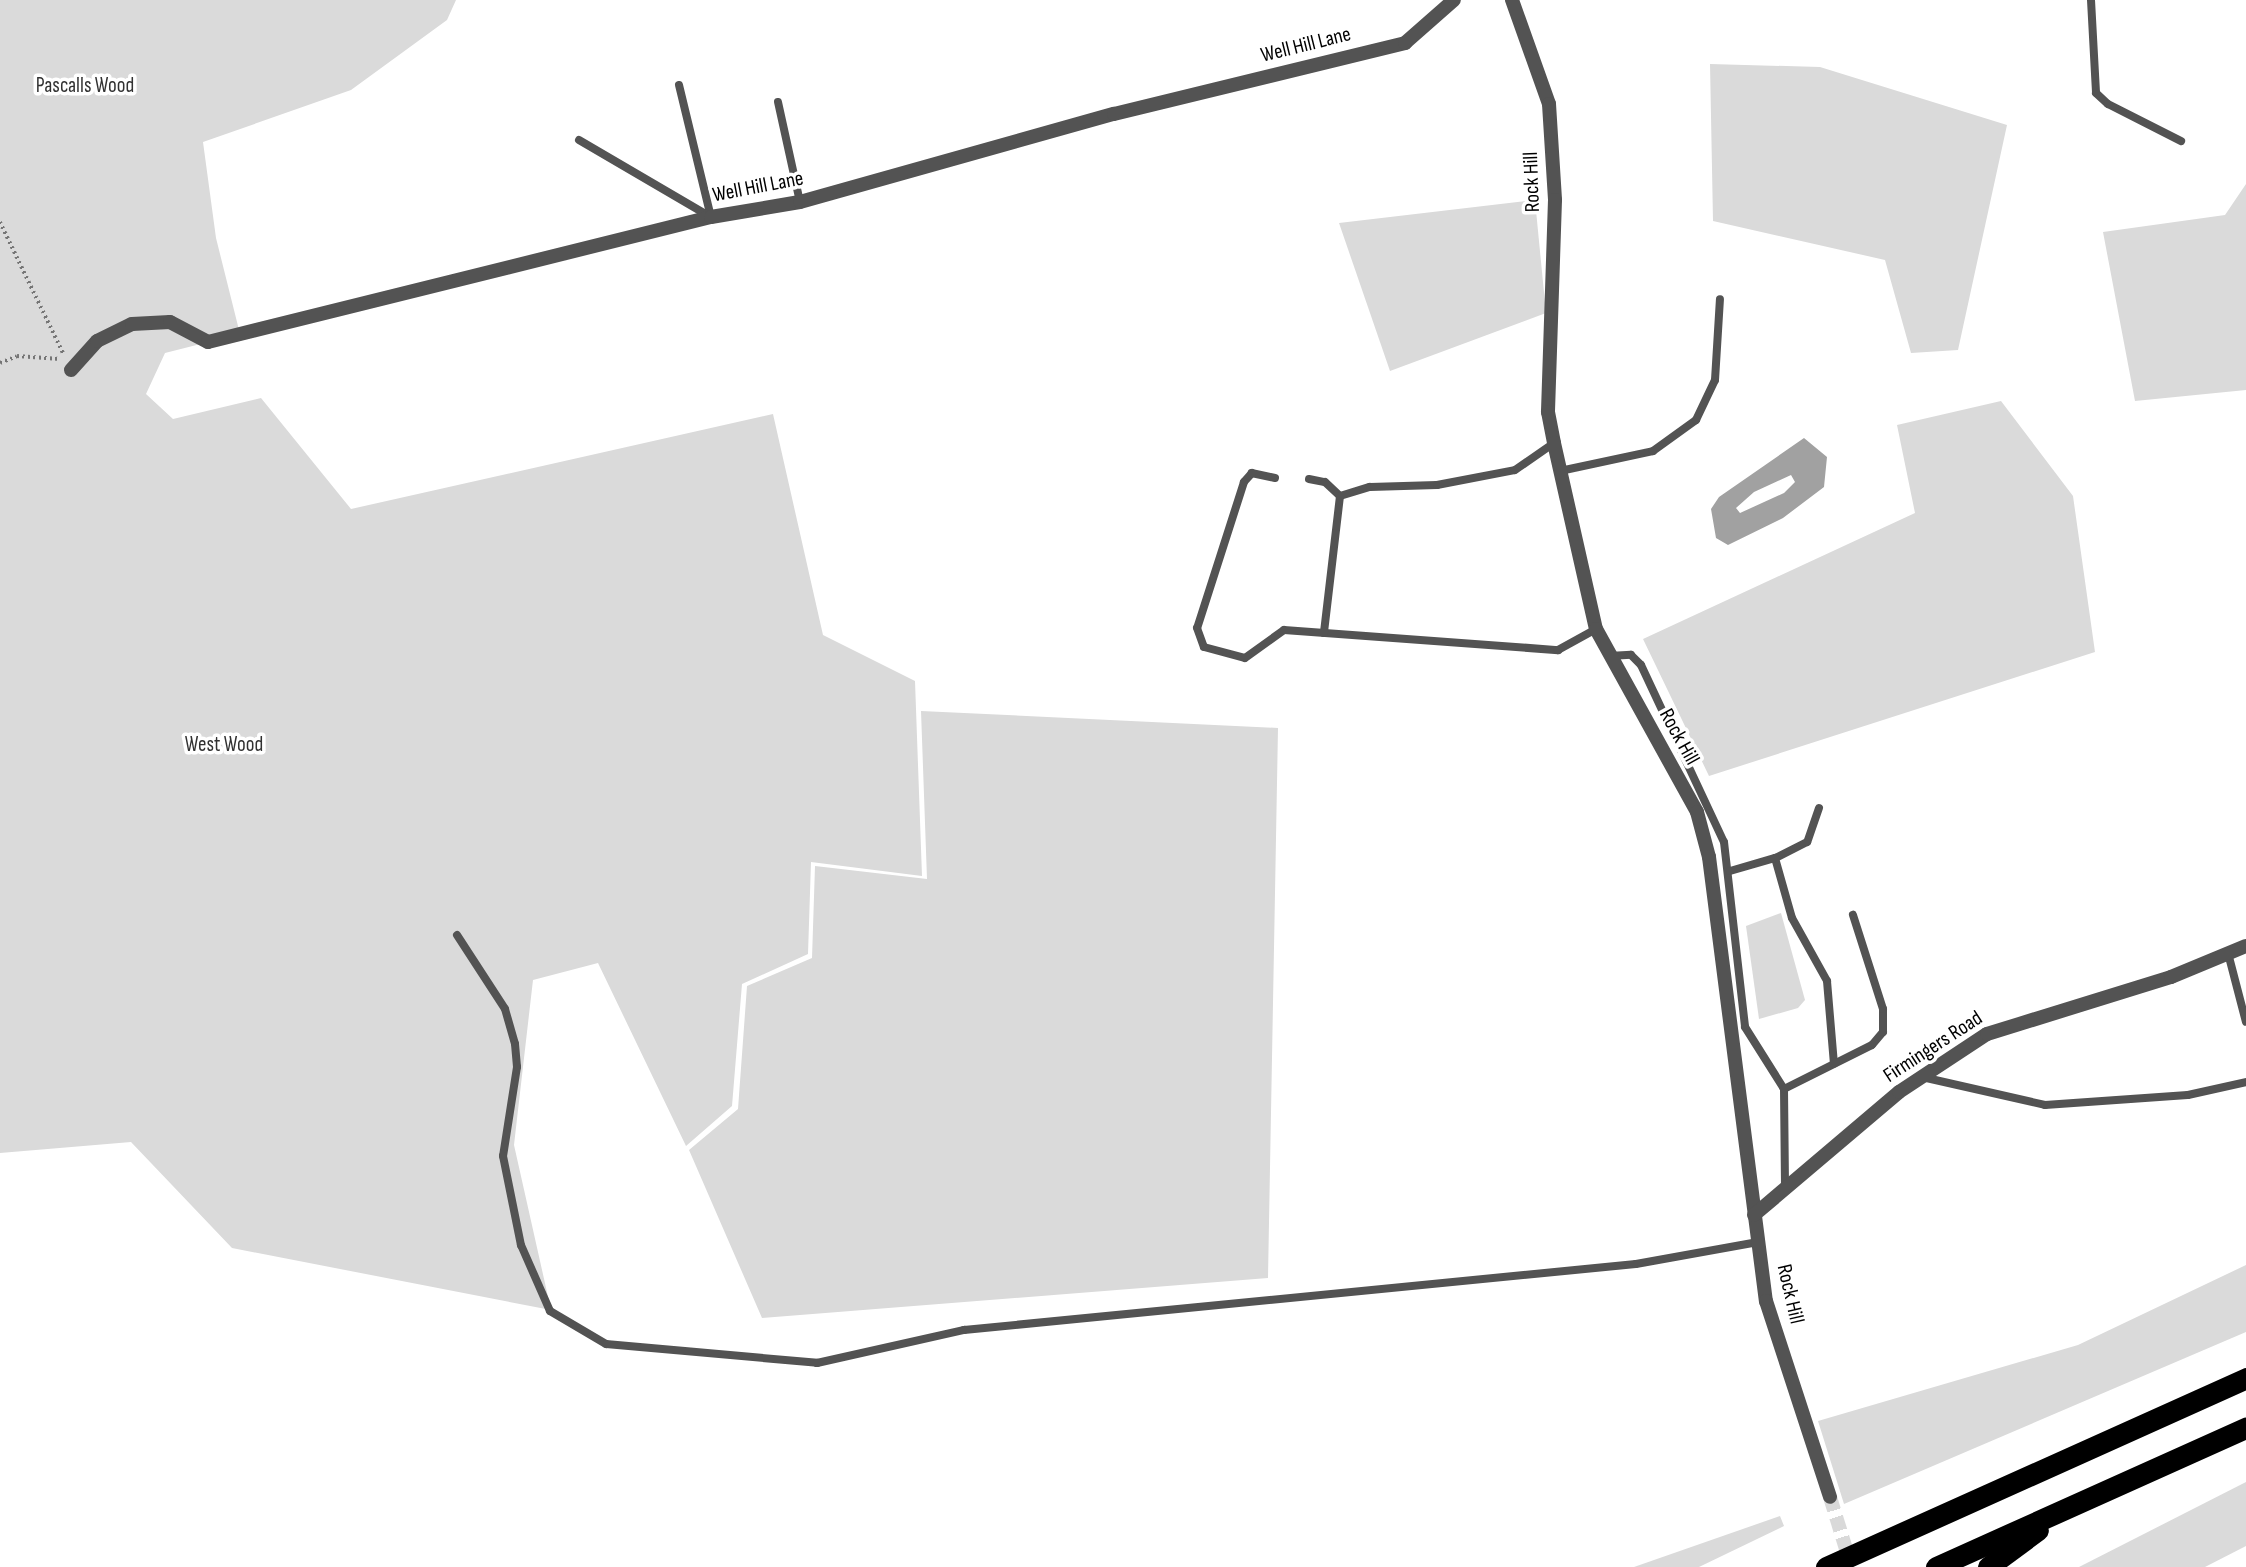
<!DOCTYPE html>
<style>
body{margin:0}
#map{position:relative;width:2246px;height:1567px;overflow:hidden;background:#fff;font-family:"Sofia Sans Condensed",sans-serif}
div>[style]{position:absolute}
.green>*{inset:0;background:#dadada}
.water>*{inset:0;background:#a1a1a1}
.street-tunnel>*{height:14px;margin-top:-7px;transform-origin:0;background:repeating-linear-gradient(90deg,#d9d9d9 0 14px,transparent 0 21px)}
.path>*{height:3.5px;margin-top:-1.75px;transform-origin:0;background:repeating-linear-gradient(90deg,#757575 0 2px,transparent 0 5.5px)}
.lane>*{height:8px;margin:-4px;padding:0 4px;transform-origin:4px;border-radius:4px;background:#535353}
.street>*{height:14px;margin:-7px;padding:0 7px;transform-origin:7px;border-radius:7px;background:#535353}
.highway>*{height:21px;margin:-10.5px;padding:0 10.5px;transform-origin:10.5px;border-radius:10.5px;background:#000}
span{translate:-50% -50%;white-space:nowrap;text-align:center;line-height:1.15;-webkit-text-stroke:7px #fff;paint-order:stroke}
.street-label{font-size:21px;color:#000}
.park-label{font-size:21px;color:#313131}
</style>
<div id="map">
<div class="green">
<div style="clip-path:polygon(0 0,456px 0,447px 20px,351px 90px,203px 142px,216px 238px,240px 334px,165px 353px,146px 394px,173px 419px,261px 398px,351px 509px,773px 414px,823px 635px,915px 681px,922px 876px,811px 862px,808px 954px,742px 984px,732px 1106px,686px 1146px,598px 963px,533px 980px,514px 1145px,551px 1310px,232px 1248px,131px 1142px,0 1153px)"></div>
<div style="clip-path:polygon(1710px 64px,1820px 67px,2007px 125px,1958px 350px,1911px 353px,1885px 260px,1713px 221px)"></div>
<div style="clip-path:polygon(2246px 184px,2246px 390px,2135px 401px,2103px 232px,2225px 215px)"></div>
<div style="clip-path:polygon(1535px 200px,1546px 313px,1390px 371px,1339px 223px)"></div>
<div style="clip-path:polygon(2001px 401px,2073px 496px,2095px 652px,1709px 776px,1643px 639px,1915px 513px,1897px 425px)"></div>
<div style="clip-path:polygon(921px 711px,1278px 728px,1268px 1278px,762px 1318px,689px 1150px,738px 1109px,747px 986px,812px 958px,815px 866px,927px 879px)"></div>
<div style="clip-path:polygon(1781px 913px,1805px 1000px,1798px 1008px,1759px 1019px,1746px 926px)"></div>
<div style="clip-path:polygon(2246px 1265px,2246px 1332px,1844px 1504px,1818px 1421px,2078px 1345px)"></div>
<div style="clip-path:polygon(2246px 1482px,2246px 1546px,2205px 1567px,2079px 1567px)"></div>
<div style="clip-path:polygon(1780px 1516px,1784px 1526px,1699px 1567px,1634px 1567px)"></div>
</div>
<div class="water">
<div style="clip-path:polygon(evenodd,1804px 438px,1827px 457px,1824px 487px,1783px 518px,1728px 545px,1716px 538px,1711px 509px,1719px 497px,1804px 438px,1791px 475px,1795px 482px,1784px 493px,1740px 513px,1736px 508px,1754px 492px,1791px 475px)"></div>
</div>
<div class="street-tunnel">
<div style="left:1830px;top:1497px;width:68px;rotate:72.9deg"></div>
</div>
<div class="path">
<div style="left:0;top:222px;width:148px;rotate:64.3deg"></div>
<div style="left:0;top:363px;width:18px;rotate:-22deg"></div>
<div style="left:17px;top:356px;width:43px;rotate:4deg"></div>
</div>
<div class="lane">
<div style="left:2091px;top:0;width:93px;rotate:86.9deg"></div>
<div style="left:2096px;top:93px;width:16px;rotate:43deg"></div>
<div style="left:2108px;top:104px;width:82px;rotate:26.9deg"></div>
<div style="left:679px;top:85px;width:136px;rotate:76.4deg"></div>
<div style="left:778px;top:102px;width:102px;rotate:77.6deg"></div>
<div style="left:579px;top:140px;width:153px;rotate:30.3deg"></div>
<div style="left:1560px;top:471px;width:95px;rotate:-12.1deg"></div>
<div style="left:1653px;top:451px;width:53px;rotate:-35.8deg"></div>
<div style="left:1696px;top:420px;width:44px;rotate:-64.6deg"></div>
<div style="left:1715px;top:380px;width:81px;rotate:-86.5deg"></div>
<div style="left:1275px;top:478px;width:24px;rotate:-168deg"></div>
<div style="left:1252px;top:473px;width:12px;rotate:132deg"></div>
<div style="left:1244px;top:482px;width:153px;rotate:107.8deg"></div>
<div style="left:1197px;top:628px;width:20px;rotate:70deg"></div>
<div style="left:1204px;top:647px;width:42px;rotate:15deg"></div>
<div style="left:1245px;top:658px;width:48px;rotate:-35.7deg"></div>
<div style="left:1284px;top:630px;width:275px;rotate:4.2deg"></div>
<div style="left:1558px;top:650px;width:43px;rotate:-28.9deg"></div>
<div style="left:1309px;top:479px;width:16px;rotate:11deg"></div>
<div style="left:1325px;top:482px;width:21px;rotate:43deg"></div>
<div style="left:1340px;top:496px;width:138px;rotate:96.7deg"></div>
<div style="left:1340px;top:496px;width:31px;rotate:-17deg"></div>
<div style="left:1370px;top:487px;width:67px;rotate:-1.7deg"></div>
<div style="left:1437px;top:485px;width:79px;rotate:-10.9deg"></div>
<div style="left:1515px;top:470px;width:47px;rotate:-34.7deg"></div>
<div style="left:1609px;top:656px;width:22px;rotate:-3deg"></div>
<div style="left:1631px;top:655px;width:14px;rotate:45deg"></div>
<div style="left:1641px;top:665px;width:195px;rotate:64.9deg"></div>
<div style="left:1724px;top:842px;width:186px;rotate:83.5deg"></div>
<div style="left:1745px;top:1027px;width:73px;rotate:57.8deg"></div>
<div style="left:1784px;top:1089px;width:98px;rotate:89.4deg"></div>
<div style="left:1819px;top:808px;width:36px;rotate:109deg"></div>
<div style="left:1807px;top:842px;width:36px;rotate:153deg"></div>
<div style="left:1775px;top:858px;width:62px;rotate:74.2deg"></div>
<div style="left:1792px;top:918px;width:72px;rotate:60.9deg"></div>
<div style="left:1827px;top:981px;width:83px;rotate:85.2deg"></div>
<div style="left:1730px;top:871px;width:47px;rotate:-16.1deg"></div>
<div style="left:457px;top:935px;width:88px;rotate:57deg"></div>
<div style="left:505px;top:1009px;width:36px;rotate:74deg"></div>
<div style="left:515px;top:1044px;width:23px;rotate:85deg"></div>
<div style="left:517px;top:1067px;width:90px;rotate:98.9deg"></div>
<div style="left:503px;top:1156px;width:91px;rotate:78.6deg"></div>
<div style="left:521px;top:1245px;width:72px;rotate:66.3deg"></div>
<div style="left:550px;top:1311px;width:65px;rotate:30.5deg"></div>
<div style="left:606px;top:1344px;width:212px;rotate:5.1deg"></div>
<div style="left:817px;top:1363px;width:151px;rotate:-12.7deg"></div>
<div style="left:964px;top:1330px;width:675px;rotate:-5.61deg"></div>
<div style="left:1636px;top:1264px;width:124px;rotate:-10.2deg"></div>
<div style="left:2228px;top:953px;width:71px;rotate:75.4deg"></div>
<div style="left:1922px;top:1077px;width:126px;rotate:12.8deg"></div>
<div style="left:2045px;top:1105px;width:143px;rotate:-4deg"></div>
<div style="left:2188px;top:1095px;width:59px;rotate:-12.6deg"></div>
<div style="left:1784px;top:1089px;width:98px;rotate:-26.6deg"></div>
<div style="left:1872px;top:1045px;width:17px;rotate:-50deg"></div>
<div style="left:1883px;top:1032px;width:23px;rotate:-90deg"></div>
<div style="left:1883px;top:1009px;width:99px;rotate:-107.7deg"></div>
</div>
<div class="street">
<div style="left:1512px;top:0;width:110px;rotate:70.4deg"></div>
<div style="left:1549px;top:104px;width:96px;rotate:86.4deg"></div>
<div style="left:1555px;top:200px;width:212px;rotate:91.9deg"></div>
<div style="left:1548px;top:412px;width:32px;rotate:79deg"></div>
<div style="left:1554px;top:443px;width:191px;rotate:77.3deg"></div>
<div style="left:1596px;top:629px;width:209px;rotate:61.1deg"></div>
<div style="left:1697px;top:812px;width:47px;rotate:75.1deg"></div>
<div style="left:1709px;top:857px;width:448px;rotate:82.7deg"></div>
<div style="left:1766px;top:1301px;width:206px;rotate:71.9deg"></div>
<div style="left:71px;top:370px;width:39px;rotate:-48deg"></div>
<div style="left:97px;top:341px;width:39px;rotate:-26deg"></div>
<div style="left:132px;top:324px;width:38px;rotate:-3deg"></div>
<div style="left:170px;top:322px;width:43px;rotate:27.8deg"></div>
<div style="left:208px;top:342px;width:518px;rotate:-13.96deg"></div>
<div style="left:711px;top:217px;width:90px;rotate:-9.6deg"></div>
<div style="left:800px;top:202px;width:326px;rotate:-15.7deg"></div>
<div style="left:1114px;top:114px;width:300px;rotate:-13.7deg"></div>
<div style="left:1405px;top:43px;width:65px;rotate:-41.3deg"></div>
<div style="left:1754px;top:1215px;width:190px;rotate:-40.3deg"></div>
<div style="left:1899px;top:1092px;width:105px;rotate:-33.4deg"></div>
<div style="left:1987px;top:1034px;width:193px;rotate:-17.2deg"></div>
<div style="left:2171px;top:977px;width:81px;rotate:-22.5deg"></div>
</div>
<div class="highway">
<div style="left:1826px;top:1567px;width:461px;rotate:-24.2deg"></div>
<div style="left:1936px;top:1567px;width:340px;rotate:-24.2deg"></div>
<div style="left:1988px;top:1567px;width:62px;rotate:-36.5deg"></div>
</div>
<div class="street-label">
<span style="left:1306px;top:45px;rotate:-14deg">Well Hill Lane</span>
<span style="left:1532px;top:182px;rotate:-92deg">Rock Hill</span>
<span style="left:758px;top:187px;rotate:-11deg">Well Hill Lane</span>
<span style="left:1679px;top:737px;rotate:61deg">Rock Hill</span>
<span style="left:1933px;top:1047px;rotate:-33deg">Firmingers Road</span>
<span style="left:1790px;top:1294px;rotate:77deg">Rock Hill</span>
</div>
<div class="park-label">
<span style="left:85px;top:86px">Pascalls Wood</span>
<span style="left:224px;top:745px">West Wood</span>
</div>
</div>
